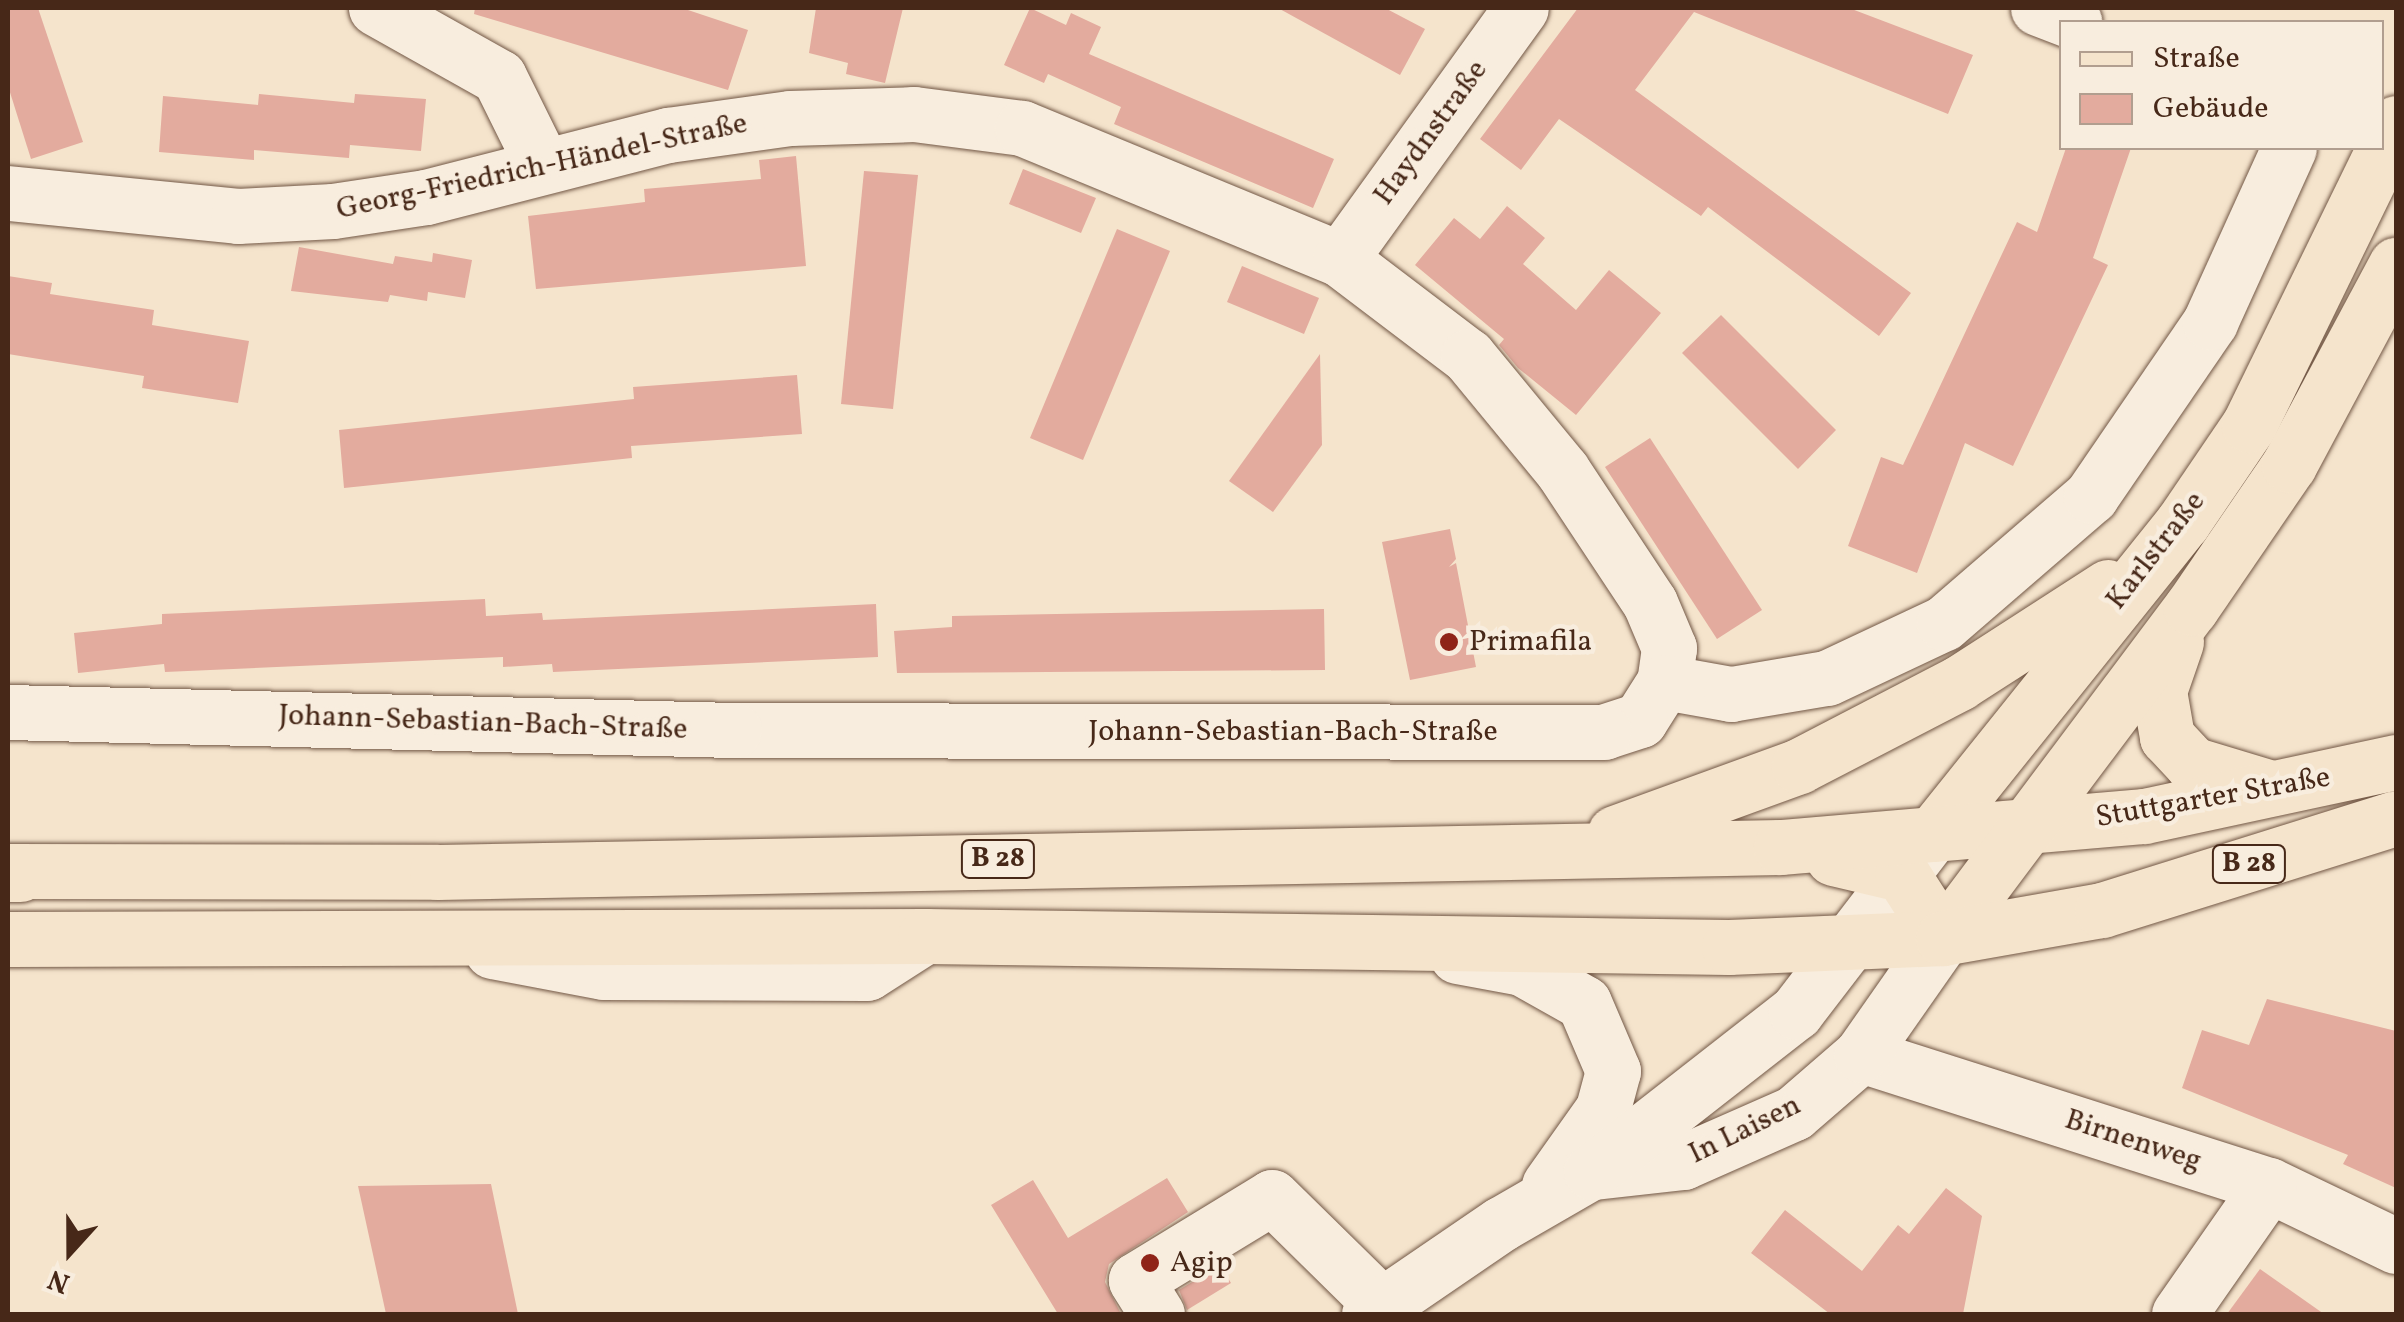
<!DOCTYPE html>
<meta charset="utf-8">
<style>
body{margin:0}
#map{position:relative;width:2404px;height:1322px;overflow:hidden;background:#f5e4cc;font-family:Vollkorn,serif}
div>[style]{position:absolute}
.building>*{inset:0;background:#e3ab9e}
.roads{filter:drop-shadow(0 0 2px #725745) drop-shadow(0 0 2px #725745)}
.minor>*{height:55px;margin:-27.5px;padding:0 27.5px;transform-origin:27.5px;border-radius:27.5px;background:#f8edde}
.major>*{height:55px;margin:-27.5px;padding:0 27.5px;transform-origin:27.5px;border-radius:27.5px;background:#f5e4cc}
.highway>*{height:55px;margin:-27.5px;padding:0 27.5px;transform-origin:27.5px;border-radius:27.5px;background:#f5e4cc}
.dots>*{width:28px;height:28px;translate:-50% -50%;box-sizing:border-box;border:5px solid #f8edde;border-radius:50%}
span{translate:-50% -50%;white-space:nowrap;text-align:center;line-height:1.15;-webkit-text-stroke:9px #f8edde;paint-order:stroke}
.shield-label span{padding:2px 8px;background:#f8edde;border:2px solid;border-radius:8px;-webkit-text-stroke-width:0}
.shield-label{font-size:28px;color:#472818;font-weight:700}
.street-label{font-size:30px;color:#472818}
.poi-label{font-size:30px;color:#472818}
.left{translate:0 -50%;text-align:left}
.frame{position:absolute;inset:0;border:10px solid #472818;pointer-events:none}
.legend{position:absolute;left:2059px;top:20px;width:325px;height:130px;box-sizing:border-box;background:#f8edde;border:2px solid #b19e8f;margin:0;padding:12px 18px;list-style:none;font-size:30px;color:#472818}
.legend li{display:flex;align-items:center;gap:20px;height:50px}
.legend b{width:50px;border:2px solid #b19e8f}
.north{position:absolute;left:20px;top:1202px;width:100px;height:100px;-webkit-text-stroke:8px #f8edde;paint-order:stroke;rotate:201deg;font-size:28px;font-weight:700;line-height:40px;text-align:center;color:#472818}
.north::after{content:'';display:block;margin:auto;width:35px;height:45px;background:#472818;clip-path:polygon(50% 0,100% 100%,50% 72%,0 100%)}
</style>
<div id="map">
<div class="building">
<div style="clip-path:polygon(8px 8px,38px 8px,83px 142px,31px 159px,8px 86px)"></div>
<div style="clip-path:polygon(475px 8px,682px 8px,748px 30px,728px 90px,474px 14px)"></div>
<div style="clip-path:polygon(816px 8px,903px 8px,885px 83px,846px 74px,848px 63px,809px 53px)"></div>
<div style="clip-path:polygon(1030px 8px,1066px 25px,1071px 13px,1101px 27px,1089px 54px,1334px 159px,1313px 208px,1114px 124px,1121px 107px,1048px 74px,1044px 83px,1004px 65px)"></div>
<div style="clip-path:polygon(1278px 8px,1385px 8px,1425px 29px,1400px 75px)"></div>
<div style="clip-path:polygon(1578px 8px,1849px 8px,1973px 55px,1948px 114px,1694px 12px,1635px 90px,1911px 293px,1879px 336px,1708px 207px,1701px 216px,1559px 119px,1521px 170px,1480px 139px)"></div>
<div style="clip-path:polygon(259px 94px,354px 103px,355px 94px,426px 99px,421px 151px,350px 145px,349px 158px,254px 150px,254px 160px,159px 152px,163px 96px,258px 105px)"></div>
<div style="clip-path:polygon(2066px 148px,2131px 148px,2093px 258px,2108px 265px,2013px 466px,1965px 443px,1917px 573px,1848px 546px,1881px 457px,1903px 465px,2017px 222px,2037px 232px)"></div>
<div style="clip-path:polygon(796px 156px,806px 266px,536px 289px,528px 216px,645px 202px,644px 189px,761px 179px,759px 160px)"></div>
<div style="clip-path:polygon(1023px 169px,1096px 198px,1081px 233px,1009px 204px)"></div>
<div style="clip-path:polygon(864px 171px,918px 175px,893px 409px,841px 404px)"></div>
<div style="clip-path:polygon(1507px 206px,1545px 238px,1523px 264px,1576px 310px,1609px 270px,1661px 313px,1576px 415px,1518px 368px,1499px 345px,1504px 339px,1415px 265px,1454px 218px,1480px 239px)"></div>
<div style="clip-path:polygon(1117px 229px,1170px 251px,1083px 460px,1030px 438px)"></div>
<div style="clip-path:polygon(299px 247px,393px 264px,395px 256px,432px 262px,433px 253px,472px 260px,465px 298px,428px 292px,427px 301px,390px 295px,388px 302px,291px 291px)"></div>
<div style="clip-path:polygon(1242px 266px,1319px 298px,1304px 334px,1227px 302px)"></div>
<div style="clip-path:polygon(8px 276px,52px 283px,50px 294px,154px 310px,152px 325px,249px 341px,238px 403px,142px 388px,144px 376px,8px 354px)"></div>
<div style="clip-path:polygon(1721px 315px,1836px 430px,1798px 469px,1682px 353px)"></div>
<div style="clip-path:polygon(1320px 354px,1322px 445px,1273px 512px,1229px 481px)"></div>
<div style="clip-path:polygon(797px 375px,802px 434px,631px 446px,632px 458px,344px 488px,339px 430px,634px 399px,633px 387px)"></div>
<div style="clip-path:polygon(1650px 438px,1762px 610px,1717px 639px,1605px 467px)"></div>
<div style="clip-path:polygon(1450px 529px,1456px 559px,1449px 567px,1456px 563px,1476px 667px,1410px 680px,1382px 542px)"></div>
<div style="clip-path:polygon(485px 599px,486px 616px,542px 613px,543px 620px,876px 604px,878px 657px,553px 672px,552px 664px,503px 667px,503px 657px,165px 672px,164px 664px,78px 673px,74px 633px,162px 624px,162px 614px)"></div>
<div style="clip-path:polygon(1324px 609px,1325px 670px,897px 673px,894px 631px,952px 627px,952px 616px)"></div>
<div style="clip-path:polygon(2267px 999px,2396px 1031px,2396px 1188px,2343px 1164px,2348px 1155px,2182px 1088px,2202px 1030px,2249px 1045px)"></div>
<div style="clip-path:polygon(1167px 1178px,1188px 1212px,1109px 1264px,1105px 1282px,1121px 1314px,1058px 1314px,991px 1205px,1033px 1180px,1068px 1238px)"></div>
<div style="clip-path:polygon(491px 1184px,518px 1314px,386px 1314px,358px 1186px)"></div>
<div style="clip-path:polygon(1946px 1188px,1982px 1216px,1963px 1314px,1830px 1314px,1751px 1253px,1785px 1210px,1862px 1271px,1898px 1225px,1909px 1234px)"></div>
<div style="clip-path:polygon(1220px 1265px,1231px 1283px,1187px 1310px,1179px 1290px)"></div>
<div style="clip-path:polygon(2260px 1269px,2324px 1314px,2227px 1314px)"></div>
</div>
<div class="roads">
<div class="minor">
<div style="left:376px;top:8px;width:141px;rotate:29.3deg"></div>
<div style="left:499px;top:77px;width:99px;rotate:63.7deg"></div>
<div style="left:2038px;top:8px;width:39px;rotate:21deg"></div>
<div style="left:8px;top:193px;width:231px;rotate:5.7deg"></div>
<div style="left:238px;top:216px;width:95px;rotate:-3deg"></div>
<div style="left:333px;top:211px;width:94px;rotate:-8.6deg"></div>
<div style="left:426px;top:197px;width:250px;rotate:-14.4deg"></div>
<div style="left:668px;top:135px;width:123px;rotate:-7.9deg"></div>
<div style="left:790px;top:118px;width:124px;rotate:-1.8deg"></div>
<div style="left:914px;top:114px;width:109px;rotate:7.4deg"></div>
<div style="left:1022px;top:128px;width:344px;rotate:22.4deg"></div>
<div style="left:1340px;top:259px;width:161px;rotate:37.2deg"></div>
<div style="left:1468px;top:356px;width:148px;rotate:50.5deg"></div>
<div style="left:1562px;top:470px;width:159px;rotate:56.5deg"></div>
<div style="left:1650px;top:603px;width:49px;rotate:67.1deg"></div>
<div style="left:1669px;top:648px;width:34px;rotate:98deg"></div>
<div style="left:1664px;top:682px;width:45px;rotate:122.3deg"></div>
<div style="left:1640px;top:720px;width:38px;rotate:162deg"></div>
<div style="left:1604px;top:732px;width:870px;rotate:-179.87deg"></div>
<div style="left:734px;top:730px;width:726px;rotate:-178.58deg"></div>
<div style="left:1340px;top:259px;width:309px;rotate:-54.2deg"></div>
<div style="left:1664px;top:682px;width:68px;rotate:10.2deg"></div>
<div style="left:1731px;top:694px;width:97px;rotate:-9.5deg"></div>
<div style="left:1827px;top:678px;width:129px;rotate:-25.2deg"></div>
<div style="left:1944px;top:623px;width:194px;rotate:-40.8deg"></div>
<div style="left:2091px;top:496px;width:211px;rotate:-55.6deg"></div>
<div style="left:2210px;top:322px;width:191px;rotate:-65.6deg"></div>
<div style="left:492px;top:951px;width:113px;rotate:10.7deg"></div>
<div style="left:603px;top:972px;width:264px;rotate:0.2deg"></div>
<div style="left:867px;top:973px;width:69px;rotate:-32.5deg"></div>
<div style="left:1457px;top:956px;width:66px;rotate:10.5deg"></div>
<div style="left:1522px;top:968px;width:71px;rotate:29.4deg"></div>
<div style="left:1584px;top:1003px;width:74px;rotate:66.9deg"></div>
<div style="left:1613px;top:1071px;width:39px;rotate:105deg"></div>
<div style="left:1603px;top:1109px;width:93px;rotate:125.4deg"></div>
<div style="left:1861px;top:1055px;width:428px;rotate:17.7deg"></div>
<div style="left:2269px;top:1185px;width:141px;rotate:25.7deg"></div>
<div style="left:1594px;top:1172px;width:90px;rotate:-6.4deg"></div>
<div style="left:1683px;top:1162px;width:121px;rotate:-23.8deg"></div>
<div style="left:1794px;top:1113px;width:89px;rotate:-40.9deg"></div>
<div style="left:1861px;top:1055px;width:143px;rotate:-55deg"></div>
<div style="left:1157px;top:1314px;width:40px;rotate:-122deg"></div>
<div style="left:1136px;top:1280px;width:159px;rotate:-31.4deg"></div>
<div style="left:1272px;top:1197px;width:156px;rotate:44.5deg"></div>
<div style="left:1369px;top:1314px;width:160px;rotate:-34.3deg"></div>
<div style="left:1501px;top:1224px;width:104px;rotate:-30deg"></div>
<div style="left:1591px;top:1172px;width:260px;rotate:-38deg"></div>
<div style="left:1796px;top:1012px;width:217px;rotate:-52.5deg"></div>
<div style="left:2179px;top:1314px;width:157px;rotate:-55.1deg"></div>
</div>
<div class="major">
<div style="left:2176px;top:642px;width:52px;rotate:109.1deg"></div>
<div style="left:2159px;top:691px;width:47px;rotate:80.1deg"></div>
<div style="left:2167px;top:737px;width:37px;rotate:47deg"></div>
<div style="left:2192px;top:764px;width:83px;rotate:16.9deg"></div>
<div style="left:1615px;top:833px;width:196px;rotate:-20deg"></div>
<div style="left:1799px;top:766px;width:180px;rotate:-27.4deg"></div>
<div style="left:1959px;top:683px;width:177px;rotate:-32.8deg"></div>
<div style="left:1933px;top:834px;width:400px;rotate:-51.3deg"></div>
<div style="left:2183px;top:522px;width:117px;rotate:-55.8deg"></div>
<div style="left:2249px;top:425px;width:336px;rotate:-64deg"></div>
<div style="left:1833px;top:858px;width:71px;rotate:13.1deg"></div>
<div style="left:1902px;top:874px;width:76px;rotate:57.4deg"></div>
<div style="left:8px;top:871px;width:429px;rotate:0.1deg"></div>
<div style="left:437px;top:872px;width:1344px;rotate:-1.07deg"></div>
<div style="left:1781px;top:847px;width:364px;rotate:-4.9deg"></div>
<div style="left:2144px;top:816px;width:258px;rotate:-12.1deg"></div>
<div style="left:1943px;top:938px;width:413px;rotate:-53.1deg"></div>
<div style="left:2191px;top:608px;width:173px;rotate:-55.6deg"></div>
<div style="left:2289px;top:465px;width:227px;rotate:-61.9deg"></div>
<div style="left:8px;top:939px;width:917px;rotate:-0.19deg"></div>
<div style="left:925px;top:936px;width:804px;rotate:0.78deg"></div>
<div style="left:1729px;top:947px;width:214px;rotate:-2.4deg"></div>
<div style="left:1943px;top:938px;width:161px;rotate:-10deg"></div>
<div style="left:2102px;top:910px;width:308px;rotate:-17.4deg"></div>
</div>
<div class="highway">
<div style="left:8px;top:874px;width:12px"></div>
</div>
</div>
<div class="dots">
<div style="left:1449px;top:642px;background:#8f2418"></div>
<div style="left:1150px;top:1263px;background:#8f2418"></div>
</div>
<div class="shield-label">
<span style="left:998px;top:859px">B 28</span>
<span style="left:2249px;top:864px">B 28</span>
</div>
<div class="street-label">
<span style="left:1431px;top:133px;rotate:-54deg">Haydnstraße</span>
<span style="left:542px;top:167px;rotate:-12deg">Georg-Friedrich-Händel-Straße</span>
<span style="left:2156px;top:551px;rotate:-52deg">Karlstraße</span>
<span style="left:483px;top:723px;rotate:2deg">Johann-Sebastian-Bach-Straße</span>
<span style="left:1293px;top:732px">Johann-Sebastian-Bach-Straße</span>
<span style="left:2213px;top:798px;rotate:-10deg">Stuttgarter Straße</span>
<span style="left:1745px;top:1130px;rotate:-26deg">In Laisen</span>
<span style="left:2133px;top:1141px;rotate:18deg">Birnenweg</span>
</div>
<div class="poi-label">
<span class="left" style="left:1469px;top:642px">Primafila</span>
<span class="left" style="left:1170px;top:1263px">Agip</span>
</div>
<div class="frame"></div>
<ul class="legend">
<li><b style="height:12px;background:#f5e4cc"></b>Straße</li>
<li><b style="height:28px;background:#e3ab9e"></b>Gebäude</li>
</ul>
<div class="north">N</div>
</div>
